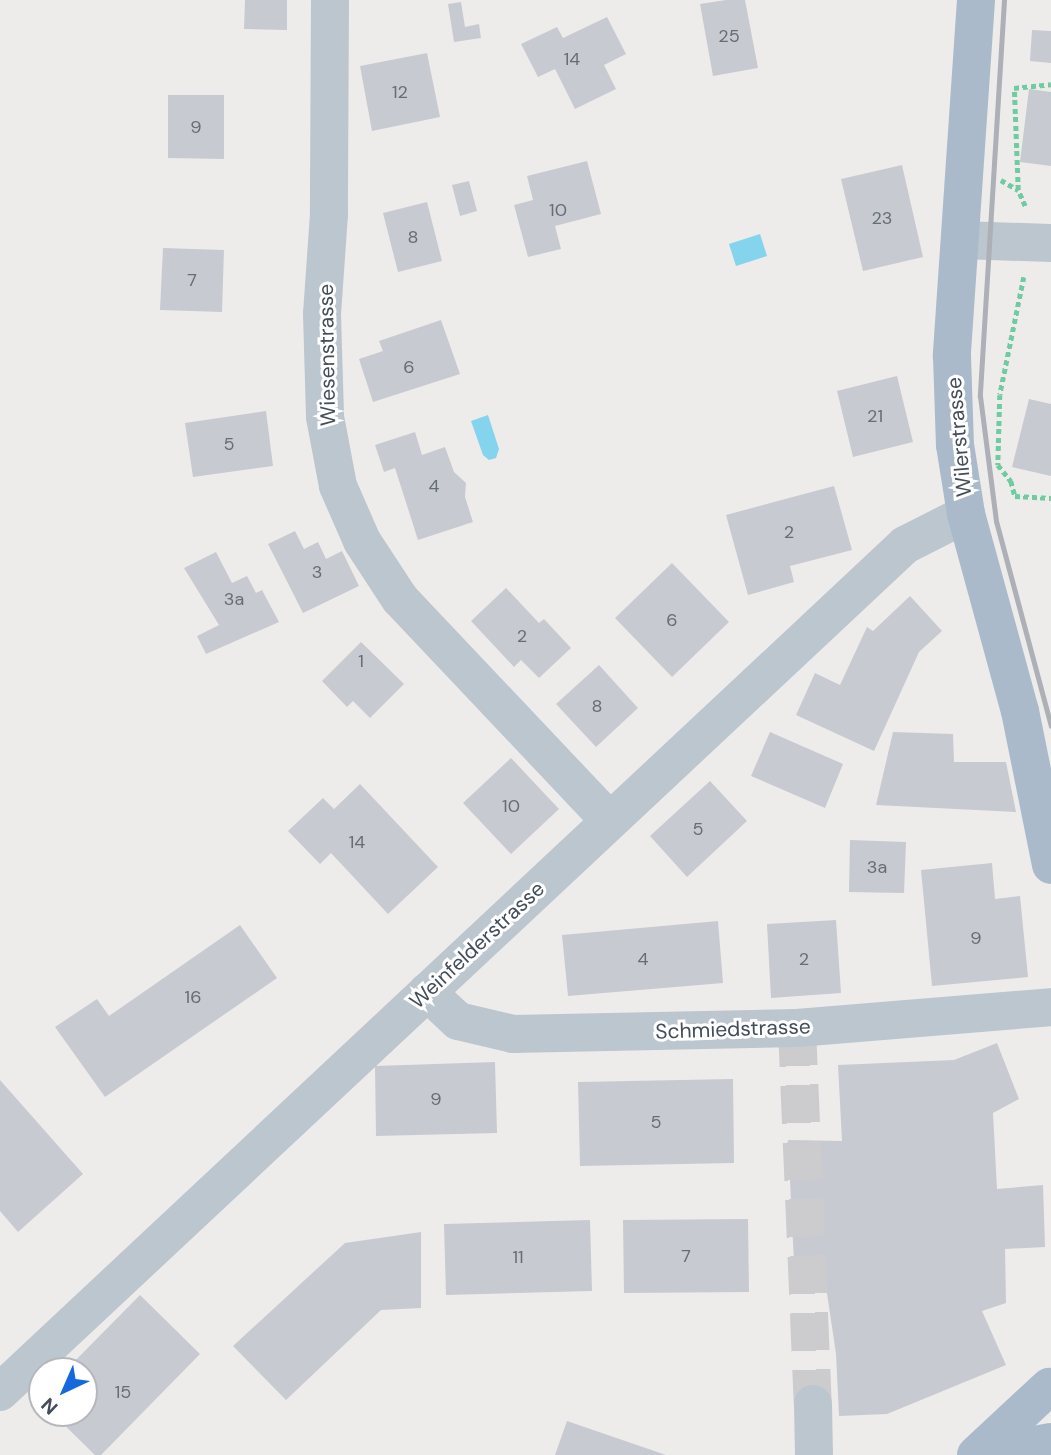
<!DOCTYPE html>
<style>
body{margin:0}
#map{position:relative;width:1051px;height:1455px;overflow:hidden;background:#eeebeb;font-family:"DM Sans",sans-serif}
div>[style]{position:absolute}
.water>*{inset:0;background:#83d4ec}
.building>*{inset:0;background:#c8cad1}
.minor-tunnel>*{height:38px;margin-top:-19px;transform-origin:0;background:repeating-linear-gradient(90deg,#ccccce 0 38px,transparent 0 57px)}
.path>*{height:4.5px;margin-top:-2.25px;transform-origin:0;background:repeating-linear-gradient(90deg,#6fcca0 0 5px,transparent 0 8.5px)}
.minor>*{height:38px;margin:-19px;padding:0 19px;transform-origin:19px;border-radius:19px;background:#bcc6ce}
.major>*{height:38px;margin:-19px;padding:0 19px;transform-origin:19px;border-radius:19px;background:#aabacb}
.rail>*{height:5px;margin:-2.5px;padding:0 2.5px;transform-origin:2.5px;border-radius:2.5px;background:#adb0b6}
span{translate:-50% -50%;white-space:nowrap;text-align:center;line-height:1.15;-webkit-text-stroke:6px #fff;paint-order:stroke}
.number-label{font-size:18px;color:#656d77}
.number-label span{-webkit-text-stroke-width:0}
.street-label{font-size:21px;color:#444e59}
.north{position:absolute;left:28px;top:1357px;width:70px;height:70px;box-sizing:border-box;background:#fff;border:2px solid #b4b8bd;border-radius:50%;rotate:224deg;font-size:19px;font-weight:700;line-height:28px;text-align:center;color:#444e59}
.north::after{content:'';display:block;margin:auto;width:24px;height:32px;background:#1669dd;clip-path:polygon(50% 0,100% 100%,50% 72%,0 100%)}
</style>
<div id="map">
<div class="water">
<div style="clip-path:polygon(760px 234px,767px 256px,736px 266px,729px 244px)"></div>
<div style="clip-path:polygon(488px 415px,499px 449px,496px 458px,489px 460px,483px 455px,471px 421px)"></div>
</div>
<div class="building">
<div style="clip-path:polygon(245px 0,287px 0,287px 30px,244px 29px)"></div>
<div style="clip-path:polygon(726px 0,745px 0,758px 68px,713px 76px,700px 4px)"></div>
<div style="clip-path:polygon(461px 2px,465px 27px,479px 24px,481px 38px,454px 42px,448px 4px)"></div>
<div style="clip-path:polygon(607px 17px,626px 54px,604px 65px,616px 89px,575px 109px,555px 69px,538px 77px,521px 44px,557px 27px,563px 38px)"></div>
<div style="clip-path:polygon(1032px 30px,1051px 31px,1051px 63px,1030px 61px)"></div>
<div style="clip-path:polygon(427px 53px,440px 117px,372px 131px,360px 66px)"></div>
<div style="clip-path:polygon(1029px 89px,1051px 92px,1051px 166px,1020px 162px)"></div>
<div style="clip-path:polygon(168px 95px,224px 95px,224px 159px,168px 158px)"></div>
<div style="clip-path:polygon(587px 161px,601px 214px,555px 226px,561px 249px,528px 257px,514px 205px,533px 200px,527px 176px)"></div>
<div style="clip-path:polygon(902px 165px,923px 257px,863px 271px,841px 179px)"></div>
<div style="clip-path:polygon(469px 181px,477px 211px,460px 216px,452px 185px)"></div>
<div style="clip-path:polygon(427px 202px,442px 261px,398px 272px,383px 213px)"></div>
<div style="clip-path:polygon(163px 248px,224px 250px,222px 312px,160px 310px)"></div>
<div style="clip-path:polygon(441px 320px,460px 374px,373px 402px,359px 359px,383px 351px,379px 341px)"></div>
<div style="clip-path:polygon(897px 376px,913px 442px,853px 457px,837px 391px)"></div>
<div style="clip-path:polygon(1029px 399px,1051px 404px,1051px 476px,1012px 467px)"></div>
<div style="clip-path:polygon(266px 411px,273px 466px,193px 477px,185px 423px)"></div>
<div style="clip-path:polygon(415px 432px,422px 455px,445px 447px,454px 472px,466px 483px,465px 497px,473px 522px,418px 540px,395px 468px,384px 472px,375px 445px)"></div>
<div style="clip-path:polygon(834px 486px,852px 550px,790px 566px,794px 582px,748px 595px,726px 515px)"></div>
<div style="clip-path:polygon(295px 531px,304px 549px,318px 542px,326px 559px,342px 551px,359px 586px,303px 613px,268px 544px)"></div>
<div style="clip-path:polygon(216px 552px,232px 583px,247px 576px,256px 593px,262px 590px,279px 622px,206px 654px,197px 636px,219px 625px,184px 568px)"></div>
<div style="clip-path:polygon(672px 563px,729px 622px,672px 677px,615px 618px)"></div>
<div style="clip-path:polygon(506px 588px,539px 623px,544px 619px,571px 648px,539px 678px,521px 660px,514px 667px,471px 621px)"></div>
<div style="clip-path:polygon(910px 596px,942px 631px,919px 652px,874px 751px,796px 715px,815px 673px,840px 685px,867px 627px,873px 631px)"></div>
<div style="clip-path:polygon(361px 642px,404px 684px,370px 718px,353px 701px,347px 707px,322px 681px)"></div>
<div style="clip-path:polygon(599px 665px,638px 708px,596px 747px,556px 704px)"></div>
<div style="clip-path:polygon(770px 732px,843px 764px,825px 808px,751px 776px)"></div>
<div style="clip-path:polygon(893px 732px,953px 734px,954px 762px,1006px 762px,1016px 812px,876px 805px)"></div>
<div style="clip-path:polygon(511px 758px,559px 809px,511px 854px,463px 803px)"></div>
<div style="clip-path:polygon(710px 781px,747px 821px,687px 877px,650px 836px)"></div>
<div style="clip-path:polygon(360px 784px,438px 867px,388px 914px,331px 853px,320px 864px,288px 831px,323px 798px,334px 809px)"></div>
<div style="clip-path:polygon(850px 840px,906px 842px,904px 893px,849px 892px)"></div>
<div style="clip-path:polygon(992px 863px,995px 899px,1020px 896px,1028px 977px,932px 986px,921px 870px)"></div>
<div style="clip-path:polygon(836px 920px,841px 993px,771px 998px,767px 924px)"></div>
<div style="clip-path:polygon(718px 921px,723px 983px,568px 996px,562px 935px)"></div>
<div style="clip-path:polygon(240px 925px,277px 978px,105px 1097px,55px 1027px,97px 999px,109px 1016px)"></div>
<div style="clip-path:polygon(997px 1043px,1019px 1099px,993px 1113px,997px 1189px,1043px 1185px,1045px 1247px,1005px 1249px,1006px 1303px,982px 1311px,1006px 1365px,887px 1414px,839px 1416px,836px 1354px,825px 1280px,795px 1283px,788px 1140px,842px 1141px,838px 1065px,954px 1060px)"></div>
<div style="clip-path:polygon(495px 1062px,497px 1133px,376px 1136px,375px 1066px)"></div>
<div style="clip-path:polygon(733px 1079px,734px 1163px,580px 1166px,578px 1082px)"></div>
<div style="clip-path:polygon(0 1080px,83px 1174px,18px 1232px,0 1211px)"></div>
<div style="clip-path:polygon(748px 1219px,749px 1292px,624px 1293px,623px 1220px)"></div>
<div style="clip-path:polygon(590px 1220px,592px 1291px,446px 1295px,444px 1224px)"></div>
<div style="clip-path:polygon(421px 1232px,421px 1308px,381px 1310px,286px 1400px,233px 1346px,345px 1243px)"></div>
<div style="clip-path:polygon(140px 1295px,200px 1354px,101px 1455px,95px 1455px,52px 1413px,84px 1413px,84px 1371px,65px 1371px)"></div>
<div style="clip-path:polygon(567px 1421px,666px 1455px,555px 1455px)"></div>
</div>
<div class="minor-tunnel">
<div style="left:797px;top:1028px;width:376px;rotate:87.6deg"></div>
</div>
<div class="path">
<div style="left:1001px;top:180px;width:20px;rotate:30deg"></div>
<div style="left:1025px;top:206px;width:17px;rotate:-114deg"></div>
<div style="left:1018px;top:190px;width:102px;rotate:-92.2deg"></div>
<div style="left:1014px;top:88px;width:37px;rotate:-6deg"></div>
<div style="left:1024px;top:277px;width:120px;rotate:101.5deg"></div>
<div style="left:1000px;top:395px;width:70px;rotate:91.6deg"></div>
<div style="left:998px;top:465px;width:21px;rotate:51deg"></div>
<div style="left:1011px;top:481px;width:16px;rotate:75deg"></div>
<div style="left:1015px;top:496px;width:36px;rotate:3deg"></div>
</div>
<div class="minor">
<div style="left:330px;top:0;width:214px;rotate:90.3deg"></div>
<div style="left:329px;top:214px;width:100px;rotate:94deg"></div>
<div style="left:322px;top:314px;width:103px;rotate:88.3deg"></div>
<div style="left:325px;top:417px;width:70px;rotate:79.3deg"></div>
<div style="left:338px;top:486px;width:60px;rotate:66.4deg"></div>
<div style="left:362px;top:541px;width:69px;rotate:56.8deg"></div>
<div style="left:400px;top:599px;width:303px;rotate:46.6deg"></div>
<div style="left:960px;top:240px;width:91px;rotate:1.9deg"></div>
<div style="left:427px;top:992px;width:42px;rotate:43.1deg"></div>
<div style="left:458px;top:1021px;width:57px;rotate:13.3deg"></div>
<div style="left:513px;top:1034px;width:284px;rotate:-1.2deg"></div>
<div style="left:797px;top:1028px;width:255px;rotate:-4.7deg"></div>
<div style="left:0;top:1392px;width:1240px;rotate:-43.1deg"></div>
<div style="left:905px;top:545px;width:68px;rotate:-26.9deg"></div>
<div style="left:813px;top:1404px;width:51px;rotate:88.9deg"></div>
</div>
<div class="major">
<div style="left:976px;top:0;width:357px;rotate:93.9deg"></div>
<div style="left:952px;top:356px;width:89px;rotate:88.1deg"></div>
<div style="left:955px;top:445px;width:70px;rotate:80.9deg"></div>
<div style="left:966px;top:514px;width:204px;rotate:74.7deg"></div>
<div style="left:1020px;top:711px;width:157px;rotate:78.6deg"></div>
<div style="left:976px;top:1455px;width:100px;rotate:-43deg"></div>
<div style="left:978px;top:1455px;width:74px;rotate:-10.1deg"></div>
</div>
<div class="rail">
<div style="left:1004px;top:0;width:397px;rotate:93.5deg"></div>
<div style="left:980px;top:396px;width:126px;rotate:82.7deg"></div>
<div style="left:996px;top:521px;width:212px;rotate:75deg"></div>
</div>
<div class="number-label">
<span style="left:729px;top:36px">25</span>
<span style="left:572px;top:59px">14</span>
<span style="left:400px;top:92px">12</span>
<span style="left:196px;top:127px">9</span>
<span style="left:558px;top:210px">10</span>
<span style="left:882px;top:218px">23</span>
<span style="left:413px;top:237px">8</span>
<span style="left:192px;top:280px">7</span>
<span style="left:409px;top:367px">6</span>
<span style="left:875px;top:416px">21</span>
<span style="left:229px;top:444px">5</span>
<span style="left:434px;top:486px">4</span>
<span style="left:789px;top:532px">2</span>
<span style="left:317px;top:572px">3</span>
<span style="left:234px;top:599px">3a</span>
<span style="left:672px;top:620px">6</span>
<span style="left:522px;top:636px">2</span>
<span style="left:361px;top:661px">1</span>
<span style="left:597px;top:706px">8</span>
<span style="left:511px;top:806px">10</span>
<span style="left:698px;top:829px">5</span>
<span style="left:357px;top:842px">14</span>
<span style="left:877px;top:867px">3a</span>
<span style="left:976px;top:938px">9</span>
<span style="left:643px;top:959px">4</span>
<span style="left:804px;top:959px">2</span>
<span style="left:193px;top:997px">16</span>
<span style="left:436px;top:1099px">9</span>
<span style="left:656px;top:1122px">5</span>
<span style="left:686px;top:1256px">7</span>
<span style="left:518px;top:1257px">11</span>
<span style="left:123px;top:1392px">15</span>
</div>
<div class="street-label">
<span style="left:327px;top:355px;rotate:-91deg">Wiesenstrasse</span>
<span style="left:959px;top:437px;rotate:-95deg">Wilerstrasse</span>
<span style="left:477px;top:945px;rotate:-43deg">Weinfelderstrasse</span>
<span style="left:733px;top:1029px;rotate:-2deg">Schmiedstrasse</span>
</div>
<div class="north">N</div>
</div>
